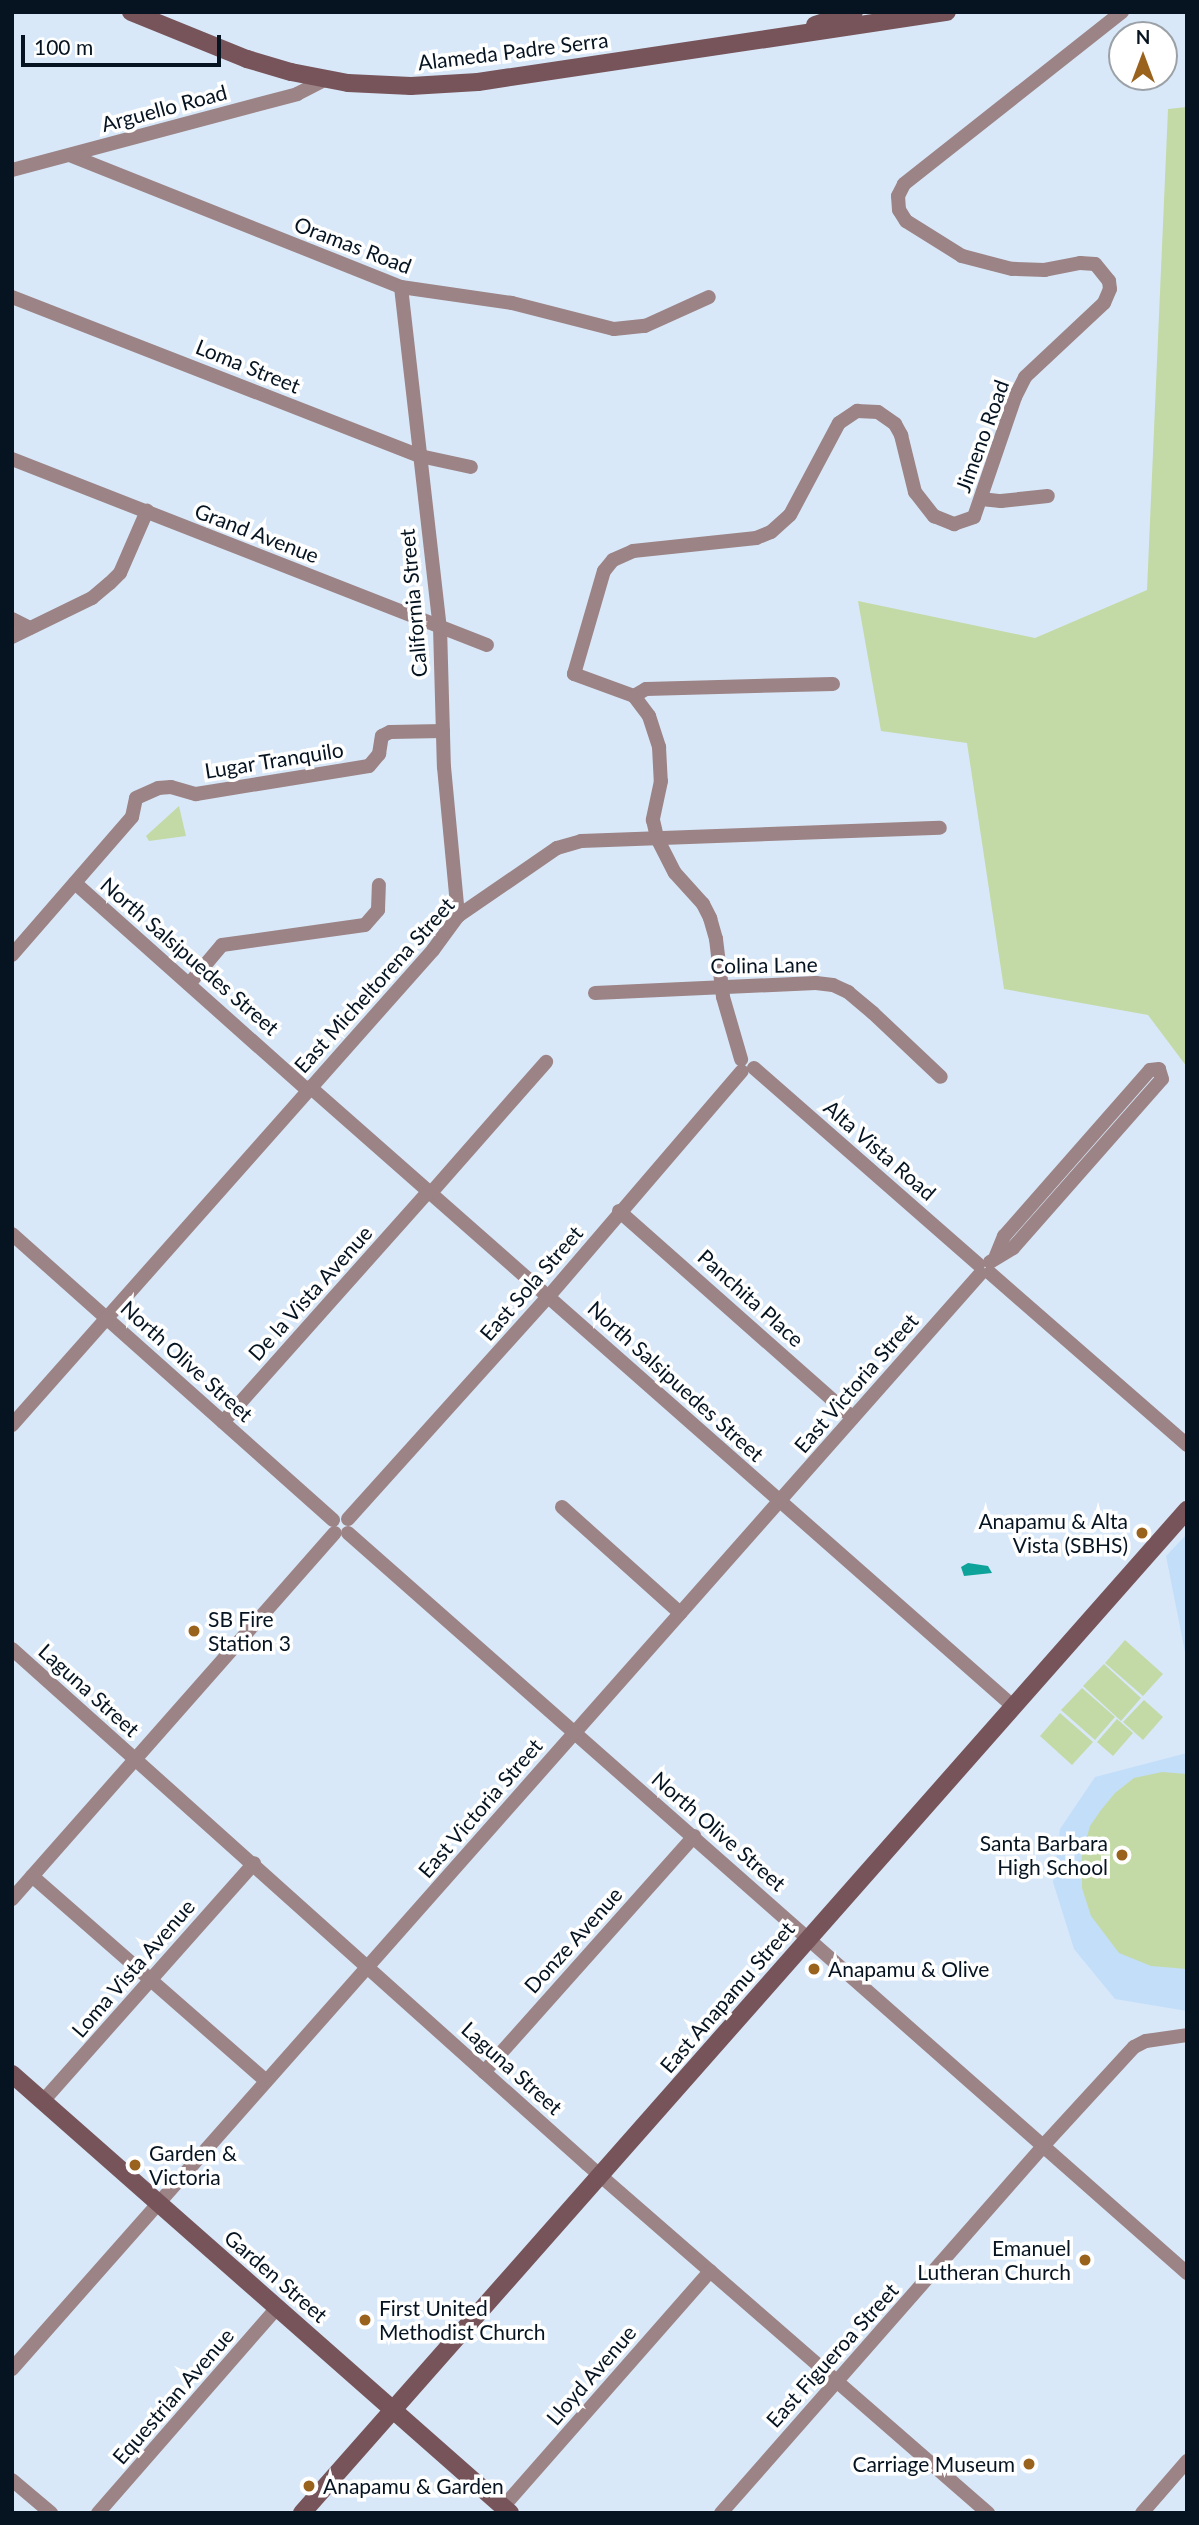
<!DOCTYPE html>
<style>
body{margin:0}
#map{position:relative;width:1199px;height:2525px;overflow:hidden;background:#d8e8f8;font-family:Lato,sans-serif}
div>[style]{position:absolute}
.built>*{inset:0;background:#c3def9}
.green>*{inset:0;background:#c3daa6}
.water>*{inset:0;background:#0ea39a}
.street>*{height:14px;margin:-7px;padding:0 7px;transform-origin:7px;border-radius:7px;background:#9c8386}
.secondary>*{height:18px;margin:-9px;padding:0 9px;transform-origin:9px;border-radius:9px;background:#77545a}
.dots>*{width:19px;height:19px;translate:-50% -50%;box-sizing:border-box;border:4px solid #fff;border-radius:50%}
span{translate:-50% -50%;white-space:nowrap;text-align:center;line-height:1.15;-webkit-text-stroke:7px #fff;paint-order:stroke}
.street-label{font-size:21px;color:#061421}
.poi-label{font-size:21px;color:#061421}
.right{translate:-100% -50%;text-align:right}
.left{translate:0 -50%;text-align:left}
.frame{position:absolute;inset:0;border:14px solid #061421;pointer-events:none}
.north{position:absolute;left:1108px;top:21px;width:70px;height:70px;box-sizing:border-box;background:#fff;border:2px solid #9ba1a6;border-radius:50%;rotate:0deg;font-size:19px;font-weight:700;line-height:28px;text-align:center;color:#061421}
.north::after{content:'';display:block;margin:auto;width:24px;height:32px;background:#9a631d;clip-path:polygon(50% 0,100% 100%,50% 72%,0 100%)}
.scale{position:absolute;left:21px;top:35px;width:200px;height:32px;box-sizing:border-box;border:4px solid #061421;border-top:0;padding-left:9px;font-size:21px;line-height:24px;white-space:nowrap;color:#061421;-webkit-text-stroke:5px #fff;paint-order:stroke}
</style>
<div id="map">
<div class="built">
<div style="clip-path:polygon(1187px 1534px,1187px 1662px,1166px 1556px)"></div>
<div style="clip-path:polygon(1187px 1753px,1187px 2011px,1115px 1999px,1074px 1949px,1053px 1882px,1060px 1829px,1095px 1777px)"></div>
</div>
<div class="green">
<div style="clip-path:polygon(1187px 107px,1187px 1067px,1148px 1015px,1004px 989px,967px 743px,881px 731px,858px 601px,1035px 638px,1147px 590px,1168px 109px)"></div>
<div style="clip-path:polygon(179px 806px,186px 836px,149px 841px,146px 836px)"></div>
<div style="clip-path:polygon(1125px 1640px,1163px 1674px,1143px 1696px,1105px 1663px)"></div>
<div style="clip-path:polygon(1104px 1664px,1141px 1698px,1121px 1721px,1083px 1686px)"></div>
<div style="clip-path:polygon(1082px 1688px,1115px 1717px,1095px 1740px,1061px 1710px)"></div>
<div style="clip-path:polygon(1144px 1700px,1163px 1717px,1143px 1740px,1123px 1722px)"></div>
<div style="clip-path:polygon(1060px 1713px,1093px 1742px,1072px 1765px,1040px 1736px)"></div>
<div style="clip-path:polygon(1117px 1719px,1133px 1733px,1113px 1756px,1097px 1742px)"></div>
<div style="clip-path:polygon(1162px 1772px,1187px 1774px,1187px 1969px,1151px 1966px,1119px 1953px,1091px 1916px,1082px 1888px,1082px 1854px,1090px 1826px,1101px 1810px,1115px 1793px,1134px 1778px)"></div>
</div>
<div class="water">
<div style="clip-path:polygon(968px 1563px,988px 1566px,992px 1573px,964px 1576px,961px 1567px)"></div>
</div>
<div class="street">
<div style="left:72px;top:156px;width:354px;rotate:21.7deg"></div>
<div style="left:401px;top:287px;width:112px;rotate:8.2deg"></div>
<div style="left:512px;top:303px;width:105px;rotate:14.3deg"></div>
<div style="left:614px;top:329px;width:31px;rotate:-6deg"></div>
<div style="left:645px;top:326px;width:70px;rotate:-24.4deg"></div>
<div style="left:12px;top:170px;width:295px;rotate:-14.9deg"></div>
<div style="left:297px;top:94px;width:30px;rotate:-27deg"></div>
<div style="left:401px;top:287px;width:342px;rotate:83.5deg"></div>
<div style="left:440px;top:627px;width:140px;rotate:88.4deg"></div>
<div style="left:444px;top:767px;width:150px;rotate:84.6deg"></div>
<div style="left:12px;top:297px;width:438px;rotate:21.3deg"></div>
<div style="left:420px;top:456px;width:52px;rotate:12.2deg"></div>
<div style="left:12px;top:459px;width:510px;rotate:21.38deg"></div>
<div style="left:981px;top:499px;width:20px;rotate:6deg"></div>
<div style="left:1001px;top:501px;width:47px;rotate:-6.1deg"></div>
<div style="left:12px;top:619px;width:20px;rotate:27deg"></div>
<div style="left:12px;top:637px;width:89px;rotate:-26deg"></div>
<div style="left:92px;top:598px;width:23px;rotate:-40deg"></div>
<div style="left:110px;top:583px;width:14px;rotate:-45deg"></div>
<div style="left:120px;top:573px;width:68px;rotate:-66.5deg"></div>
<div style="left:833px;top:684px;width:187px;rotate:178.5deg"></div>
<div style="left:646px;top:689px;width:14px;rotate:150deg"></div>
<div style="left:634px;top:696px;width:64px;rotate:-159.9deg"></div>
<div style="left:574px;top:674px;width:107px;rotate:-73.8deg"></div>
<div style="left:604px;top:571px;width:14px;rotate:-51deg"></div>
<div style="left:613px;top:560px;width:22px;rotate:-24deg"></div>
<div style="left:633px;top:551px;width:124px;rotate:-6deg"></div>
<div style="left:756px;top:538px;width:16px;rotate:-22deg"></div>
<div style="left:771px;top:532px;width:25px;rotate:-42deg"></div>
<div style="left:790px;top:515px;width:104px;rotate:-62deg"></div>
<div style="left:839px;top:423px;width:22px;rotate:-34deg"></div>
<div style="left:857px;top:411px;width:21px;rotate:3deg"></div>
<div style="left:878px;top:412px;width:21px;rotate:35deg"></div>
<div style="left:895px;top:424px;width:13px;rotate:61deg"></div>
<div style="left:901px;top:435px;width:59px;rotate:76.2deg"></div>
<div style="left:915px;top:492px;width:31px;rotate:52deg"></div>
<div style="left:934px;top:516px;width:22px;rotate:22deg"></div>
<div style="left:954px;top:524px;width:21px;rotate:-19deg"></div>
<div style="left:974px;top:517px;width:127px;rotate:-71.1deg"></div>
<div style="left:1015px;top:397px;width:22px;rotate:-63deg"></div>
<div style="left:1025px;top:377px;width:108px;rotate:-43.1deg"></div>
<div style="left:1104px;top:303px;width:15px;rotate:-67deg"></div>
<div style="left:1110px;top:289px;width:8px;rotate:-97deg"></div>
<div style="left:1109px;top:281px;width:22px;rotate:-129deg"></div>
<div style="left:1095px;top:264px;width:15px;rotate:-176deg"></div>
<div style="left:1080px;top:263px;width:36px;rotate:169deg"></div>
<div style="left:1045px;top:270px;width:33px;rotate:-178deg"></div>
<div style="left:1012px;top:269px;width:52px;rotate:-165.4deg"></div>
<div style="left:962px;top:256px;width:66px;rotate:-148deg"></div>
<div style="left:906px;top:221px;width:13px;rotate:-122deg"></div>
<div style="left:899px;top:210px;width:14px;rotate:-94deg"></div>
<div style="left:898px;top:196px;width:13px;rotate:-63deg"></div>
<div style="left:904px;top:184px;width:278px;rotate:-38.3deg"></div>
<div style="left:634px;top:696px;width:25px;rotate:53deg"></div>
<div style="left:649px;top:716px;width:33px;rotate:72deg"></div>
<div style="left:659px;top:747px;width:34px;rotate:87deg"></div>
<div style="left:661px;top:781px;width:40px;rotate:102deg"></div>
<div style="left:653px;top:820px;width:18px;rotate:77deg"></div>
<div style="left:657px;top:838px;width:39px;rotate:63deg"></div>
<div style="left:675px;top:873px;width:42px;rotate:47.9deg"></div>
<div style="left:703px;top:904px;width:16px;rotate:63deg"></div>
<div style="left:710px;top:918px;width:22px;rotate:74deg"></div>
<div style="left:716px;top:939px;width:58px;rotate:83.1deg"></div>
<div style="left:723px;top:997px;width:65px;rotate:73.8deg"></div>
<div style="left:75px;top:883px;width:311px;rotate:41.7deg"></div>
<div style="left:12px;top:955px;width:183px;rotate:-49deg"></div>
<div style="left:132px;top:817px;width:19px;rotate:-78deg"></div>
<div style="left:136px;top:798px;width:24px;rotate:-24deg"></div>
<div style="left:158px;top:788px;width:13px;rotate:-4deg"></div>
<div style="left:171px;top:787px;width:26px;rotate:16deg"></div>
<div style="left:196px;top:794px;width:175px;rotate:-9.2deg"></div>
<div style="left:369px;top:766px;width:16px;rotate:-50deg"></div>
<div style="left:379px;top:754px;width:18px;rotate:-81deg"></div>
<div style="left:382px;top:736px;width:9px;rotate:-27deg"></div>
<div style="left:390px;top:732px;width:53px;rotate:-1.1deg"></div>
<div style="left:189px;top:984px;width:51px;rotate:-49.8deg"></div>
<div style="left:222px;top:945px;width:144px;rotate:-8deg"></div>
<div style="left:365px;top:925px;width:20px;rotate:-49deg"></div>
<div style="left:378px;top:910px;width:25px;rotate:-88deg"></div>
<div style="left:595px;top:993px;width:221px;rotate:-2.6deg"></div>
<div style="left:816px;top:983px;width:17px;rotate:7deg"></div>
<div style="left:833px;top:985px;width:17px;rotate:25deg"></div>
<div style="left:848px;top:992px;width:33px;rotate:40deg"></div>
<div style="left:873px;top:1013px;width:93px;rotate:43.3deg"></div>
<div style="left:754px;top:1068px;width:298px;rotate:41.2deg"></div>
<div style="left:310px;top:1087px;width:938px;rotate:41.37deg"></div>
<div style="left:430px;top:1194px;width:176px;rotate:-48.7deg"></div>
<div style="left:619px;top:1211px;width:312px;rotate:41.5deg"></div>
<div style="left:12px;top:1234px;width:430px;rotate:41.7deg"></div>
<div style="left:990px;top:1262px;width:27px;rotate:-31deg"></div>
<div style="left:1013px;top:1248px;width:225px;rotate:-48.6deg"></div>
<div style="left:1162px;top:1079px;width:10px;rotate:-107deg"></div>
<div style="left:1159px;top:1069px;width:9px;rotate:174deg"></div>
<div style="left:1150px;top:1070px;width:221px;rotate:131.3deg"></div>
<div style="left:1004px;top:1236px;width:22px;rotate:112deg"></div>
<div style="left:990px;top:1273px;width:262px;rotate:41.1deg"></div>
<div style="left:223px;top:1422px;width:308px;rotate:-48.3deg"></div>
<div style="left:12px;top:1425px;width:635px;rotate:-48.45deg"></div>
<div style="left:433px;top:950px;width:42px;rotate:-53.7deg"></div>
<div style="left:458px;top:916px;width:120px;rotate:-34.5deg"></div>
<div style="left:557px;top:848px;width:25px;rotate:-16deg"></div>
<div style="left:581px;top:841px;width:359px;rotate:-2.1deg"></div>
<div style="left:562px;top:1507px;width:159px;rotate:41.9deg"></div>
<div style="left:348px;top:1519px;width:300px;rotate:-48deg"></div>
<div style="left:549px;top:1296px;width:296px;rotate:-49.4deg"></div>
<div style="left:348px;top:1533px;width:1119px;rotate:41.41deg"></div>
<div style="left:12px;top:1649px;width:772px;rotate:41.85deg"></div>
<div style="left:587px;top:2164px;width:532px;rotate:41.03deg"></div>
<div style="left:32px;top:1876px;width:311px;rotate:41.2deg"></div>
<div style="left:12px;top:1899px;width:488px;rotate:-48.6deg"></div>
<div style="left:484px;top:2072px;width:316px;rotate:-48.3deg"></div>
<div style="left:43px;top:2101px;width:318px;rotate:-48.4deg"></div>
<div style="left:12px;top:2369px;width:1462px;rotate:-48.52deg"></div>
<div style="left:12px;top:2480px;width:51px;rotate:40.2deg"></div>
<div style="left:503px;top:2507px;width:314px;rotate:-48.7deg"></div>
<div style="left:98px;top:2513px;width:274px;rotate:-48.9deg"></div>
<div style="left:721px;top:2513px;width:488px;rotate:-48.7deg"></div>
<div style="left:1043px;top:2146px;width:134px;rotate:-47.4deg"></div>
<div style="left:1134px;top:2047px;width:13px;rotate:-27deg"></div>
<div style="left:1146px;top:2041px;width:41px;rotate:-8.3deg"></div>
<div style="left:1142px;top:2513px;width:69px;rotate:-49.1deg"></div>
</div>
<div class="secondary">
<div style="left:131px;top:12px;width:125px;rotate:22.1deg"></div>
<div style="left:247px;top:59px;width:46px;rotate:16.5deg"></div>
<div style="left:291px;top:72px;width:58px;rotate:10.9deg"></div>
<div style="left:348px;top:83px;width:63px;rotate:2.7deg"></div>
<div style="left:411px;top:86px;width:67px;rotate:-3.4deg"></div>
<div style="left:478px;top:82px;width:474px;rotate:-8.5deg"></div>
<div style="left:815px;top:25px;width:41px;rotate:-18.4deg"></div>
<div style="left:12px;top:2074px;width:664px;rotate:41.4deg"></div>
<div style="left:302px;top:2513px;width:1338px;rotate:-48.58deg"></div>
</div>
<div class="dots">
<div style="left:1142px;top:1533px;background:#9a631d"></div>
<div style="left:194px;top:1631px;background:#9a631d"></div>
<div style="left:1122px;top:1855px;background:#9a631d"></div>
<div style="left:814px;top:1969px;background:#9a631d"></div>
<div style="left:135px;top:2165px;background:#9a631d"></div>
<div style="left:1085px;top:2260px;background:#9a631d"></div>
<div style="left:365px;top:2320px;background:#9a631d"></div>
<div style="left:1029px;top:2464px;background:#9a631d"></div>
<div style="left:309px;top:2486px;background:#9a631d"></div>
</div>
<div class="street-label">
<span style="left:513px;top:51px;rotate:-7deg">Alameda Padre Serra</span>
<span style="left:164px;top:108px;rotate:-15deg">Arguello Road</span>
<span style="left:353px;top:245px;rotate:21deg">Oramas Road</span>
<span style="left:248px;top:366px;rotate:22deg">Loma Street</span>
<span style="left:982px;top:436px;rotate:-70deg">Jimeno Road</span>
<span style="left:257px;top:533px;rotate:21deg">Grand Avenue</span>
<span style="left:413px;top:603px;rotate:-95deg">California Street</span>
<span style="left:274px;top:760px;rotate:-9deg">Lugar Tranquilo</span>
<span style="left:190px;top:956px;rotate:41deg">North Salsipuedes Street</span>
<span style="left:764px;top:965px;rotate:-1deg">Colina Lane</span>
<span style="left:374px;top:985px;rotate:-48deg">East Micheltorena Street</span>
<span style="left:880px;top:1150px;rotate:41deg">Alta Vista Road</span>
<span style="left:531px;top:1283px;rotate:-49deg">East Sola Street</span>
<span style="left:310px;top:1293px;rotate:-48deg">De la Vista Avenue</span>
<span style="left:751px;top:1298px;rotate:42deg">Panchita Place</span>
<span style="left:187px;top:1361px;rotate:42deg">North Olive Street</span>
<span style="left:676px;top:1381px;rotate:42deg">North Salsipuedes Street</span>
<span style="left:856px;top:1383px;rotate:-49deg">East Victoria Street</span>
<span style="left:89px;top:1690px;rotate:42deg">Laguna Street</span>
<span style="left:480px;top:1808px;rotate:-49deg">East Victoria Street</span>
<span style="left:719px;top:1831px;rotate:41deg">North Olive Street</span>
<span style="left:573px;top:1940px;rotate:-48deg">Donze Avenue</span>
<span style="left:133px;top:1968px;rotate:-49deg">Loma Vista Avenue</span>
<span style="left:727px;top:1997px;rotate:-49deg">East Anapamu Street</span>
<span style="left:512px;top:2068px;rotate:42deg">Laguna Street</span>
<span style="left:276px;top:2276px;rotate:41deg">Garden Street</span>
<span style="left:832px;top:2355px;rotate:-48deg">East Figueroa Street</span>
<span style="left:591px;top:2375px;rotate:-49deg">Lloyd Avenue</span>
<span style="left:173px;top:2396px;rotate:-49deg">Equestrian Avenue</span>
</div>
<div class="poi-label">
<span class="right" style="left:1128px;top:1533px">Anapamu &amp; Alta<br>Vista (SBHS)</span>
<span class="left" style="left:208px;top:1631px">SB Fire<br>Station 3</span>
<span class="right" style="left:1108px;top:1855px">Santa Barbara<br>High School</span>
<span class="left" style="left:828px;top:1969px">Anapamu &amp; Olive</span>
<span class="left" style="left:149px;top:2165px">Garden &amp;<br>Victoria</span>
<span class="right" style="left:1071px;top:2260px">Emanuel<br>Lutheran Church</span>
<span class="left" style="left:379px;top:2320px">First United<br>Methodist Church</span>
<span class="right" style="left:1015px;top:2464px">Carriage Museum</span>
<span class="left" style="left:323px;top:2486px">Anapamu &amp; Garden</span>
</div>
<div class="frame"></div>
<div class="north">N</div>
<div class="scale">100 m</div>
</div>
